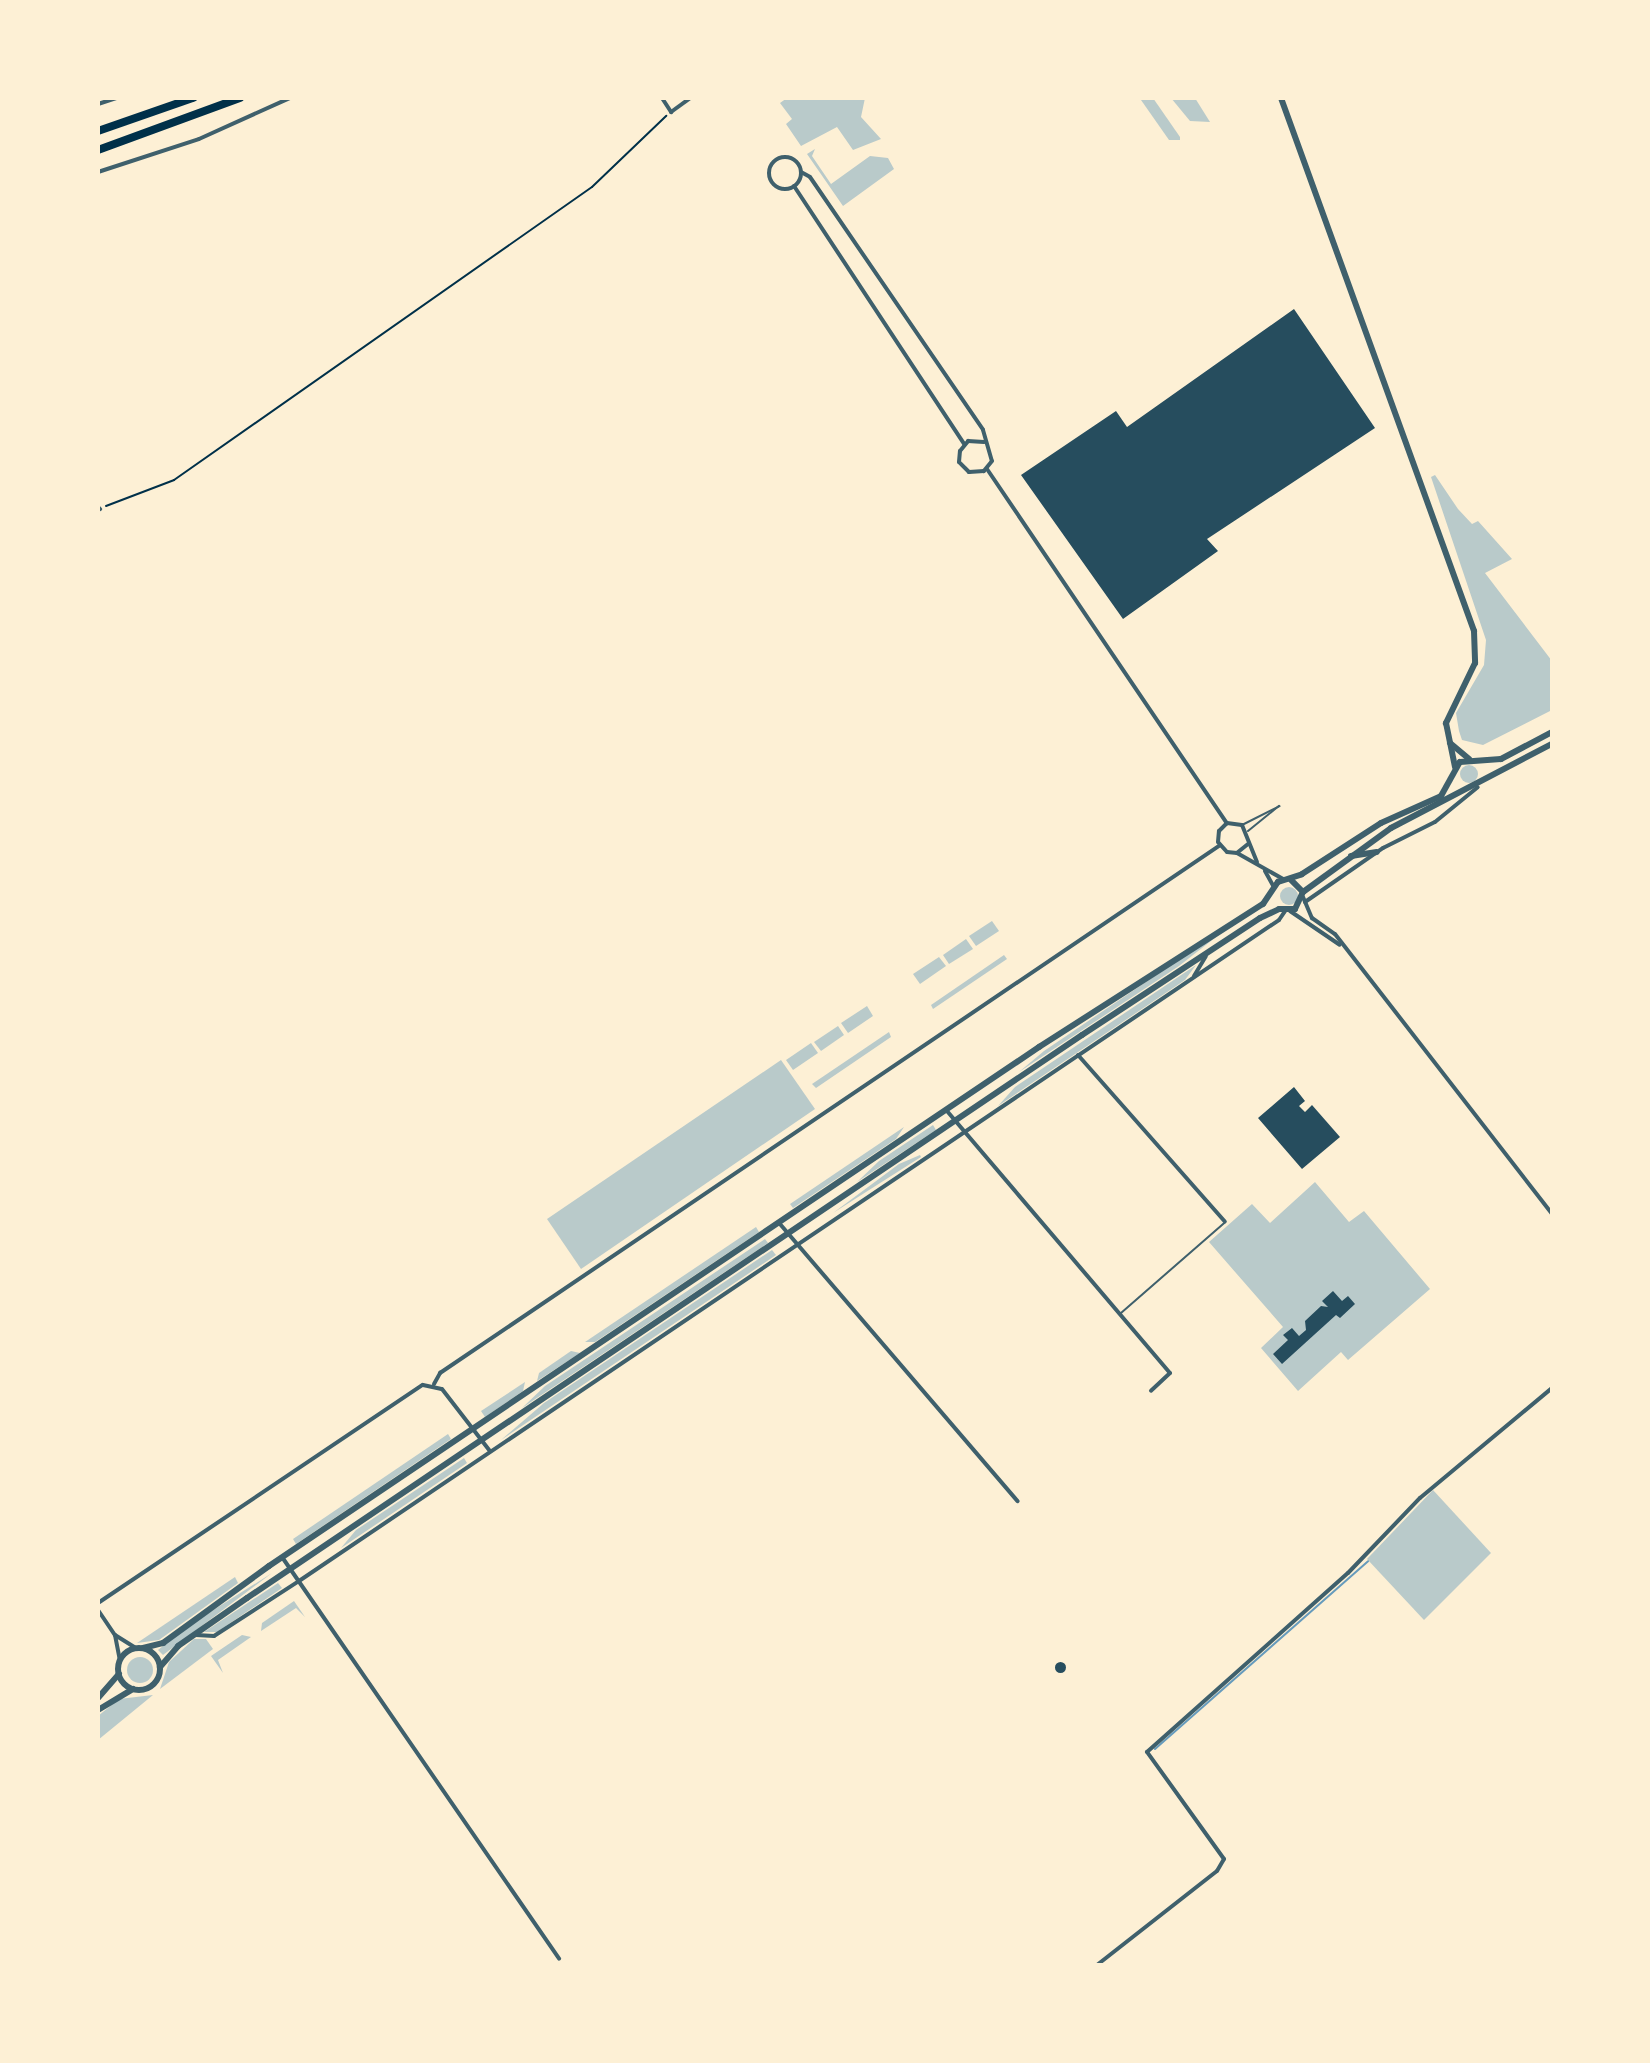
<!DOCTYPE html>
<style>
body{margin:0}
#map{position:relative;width:1650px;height:2063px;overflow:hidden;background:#fdf0d5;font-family:"Titillium Web",sans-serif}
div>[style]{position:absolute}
.green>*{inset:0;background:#b9caca}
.round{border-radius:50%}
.stream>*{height:2px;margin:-1px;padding:0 1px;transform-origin:1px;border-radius:1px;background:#669bbc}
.building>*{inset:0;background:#264d5e}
.path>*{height:2px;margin:-1px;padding:0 1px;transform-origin:1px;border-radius:1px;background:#003049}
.service>*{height:2px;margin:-1px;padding:0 1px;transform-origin:1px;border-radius:1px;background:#3f606c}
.minor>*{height:4px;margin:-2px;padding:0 2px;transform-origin:2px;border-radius:2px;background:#3f606c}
.minor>.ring{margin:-2px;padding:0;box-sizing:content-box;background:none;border:4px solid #3f606c;border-radius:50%}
.tertiary>*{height:6px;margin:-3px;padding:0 3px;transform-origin:3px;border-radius:3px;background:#3f606c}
.tertiary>.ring{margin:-3px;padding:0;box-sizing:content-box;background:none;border:6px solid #3f606c;border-radius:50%}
.motorway>*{height:8px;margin:-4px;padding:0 4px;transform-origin:4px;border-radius:4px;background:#003049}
span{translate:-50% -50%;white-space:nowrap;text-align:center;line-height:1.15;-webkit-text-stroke:6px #fdf0d5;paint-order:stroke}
.frame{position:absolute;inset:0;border:100px solid #fdf0d5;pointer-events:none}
</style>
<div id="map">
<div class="green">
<div style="clip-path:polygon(787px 98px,865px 98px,861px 117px,881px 139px,853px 150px,837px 127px,801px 146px,786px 124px,792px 119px,780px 103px)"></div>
<div style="clip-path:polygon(1153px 98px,1180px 137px,1180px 140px,1169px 140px,1141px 100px)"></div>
<div style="clip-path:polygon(1171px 98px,1195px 98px,1210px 122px,1190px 121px)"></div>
<div style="clip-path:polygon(815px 149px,812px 156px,831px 184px,870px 156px,888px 158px,894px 169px,843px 206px,807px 154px)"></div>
<div style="clip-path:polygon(1435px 475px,1458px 509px,1472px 524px,1478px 521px,1512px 559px,1485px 573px,1552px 661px,1552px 710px,1483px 745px,1462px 740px,1459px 731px,1456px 713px,1484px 665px,1486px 640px,1431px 477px)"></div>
<div class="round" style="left:1460px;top:765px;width:18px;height:18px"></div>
<div class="round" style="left:1280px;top:887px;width:18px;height:18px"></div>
<div style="clip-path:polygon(1239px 919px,1179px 966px,1019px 1072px,1044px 1051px)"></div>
<div style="clip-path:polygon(992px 921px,999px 931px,976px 946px,969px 936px)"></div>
<div style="clip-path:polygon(966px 939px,973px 949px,949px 964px,943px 955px)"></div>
<div style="clip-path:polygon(1004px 955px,1007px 959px,933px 1009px,931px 1005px)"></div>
<div style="clip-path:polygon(939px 957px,946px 966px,920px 984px,913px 974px)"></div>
<div style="clip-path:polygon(1196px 965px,1185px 980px,998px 1106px,1015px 1087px)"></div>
<div style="clip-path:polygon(867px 1006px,873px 1016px,848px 1033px,841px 1023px)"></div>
<div style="clip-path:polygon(838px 1026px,844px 1035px,821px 1051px,814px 1042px)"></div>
<div style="clip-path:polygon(889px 1032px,891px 1037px,816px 1088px,812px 1084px)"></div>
<div style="clip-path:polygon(811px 1043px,818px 1053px,793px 1070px,786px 1060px)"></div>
<div style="clip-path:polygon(781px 1060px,815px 1109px,581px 1269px,547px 1219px)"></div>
<div style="clip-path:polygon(933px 1125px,936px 1130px,857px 1182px,879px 1161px)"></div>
<div style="clip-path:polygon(904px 1127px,896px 1139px,793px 1208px,790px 1204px)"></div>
<div style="clip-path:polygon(920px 1155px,921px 1157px,833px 1213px,899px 1164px)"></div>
<div style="clip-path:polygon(1315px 1182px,1349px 1222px,1364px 1211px,1430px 1289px,1348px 1360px,1341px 1352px,1298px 1391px,1261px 1348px,1283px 1327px,1209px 1242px,1252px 1204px,1270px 1223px)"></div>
<div style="clip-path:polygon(756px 1227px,759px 1232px,595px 1342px,585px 1342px)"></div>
<div style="clip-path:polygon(765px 1239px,768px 1243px,522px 1408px,545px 1386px)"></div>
<div style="clip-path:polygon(772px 1250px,776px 1255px,501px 1440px,544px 1403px)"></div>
<div style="clip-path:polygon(571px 1351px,580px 1353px,537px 1381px,539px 1373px)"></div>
<div style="clip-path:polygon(525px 1382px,523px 1391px,485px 1417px,481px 1411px)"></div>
<div style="clip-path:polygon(448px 1434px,451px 1439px,296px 1544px,293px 1539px)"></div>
<div style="clip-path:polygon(464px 1458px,467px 1463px,341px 1548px,356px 1530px)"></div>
<div style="clip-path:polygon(1433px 1490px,1491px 1553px,1424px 1620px,1367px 1559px)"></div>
<div style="clip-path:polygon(272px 1573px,163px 1655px,158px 1650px,185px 1628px)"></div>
<div style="clip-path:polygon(235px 1577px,238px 1583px,159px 1640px,137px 1643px)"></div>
<div style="clip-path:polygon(278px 1583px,282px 1588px,217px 1632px,204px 1632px)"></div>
<div style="clip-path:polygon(294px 1601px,305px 1617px,296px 1608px,261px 1631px,262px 1623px)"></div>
<div style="clip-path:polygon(242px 1635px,251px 1637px,218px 1660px,223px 1673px,211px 1656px)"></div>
<div style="clip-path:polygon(194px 1639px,206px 1639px,213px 1649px,160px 1689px,169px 1662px)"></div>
<div class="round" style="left:127px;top:1657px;width:26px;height:26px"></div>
<div style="clip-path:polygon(153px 1695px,98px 1740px,98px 1716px,119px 1699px)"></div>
</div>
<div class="stream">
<div style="left:1155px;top:1749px;width:284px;rotate:-41.4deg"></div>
</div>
<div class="building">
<div style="clip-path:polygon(1294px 309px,1375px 428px,1207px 539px,1218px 551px,1123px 619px,1021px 475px,1116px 411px,1127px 427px)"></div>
<div style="clip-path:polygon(1294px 1087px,1305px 1101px,1299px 1106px,1305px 1112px,1312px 1105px,1340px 1137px,1302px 1169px,1258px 1118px)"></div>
<div style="clip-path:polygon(1333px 1291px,1342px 1301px,1348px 1296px,1355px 1304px,1340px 1318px,1336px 1315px,1282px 1364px,1273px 1354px,1288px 1340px,1283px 1335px,1292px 1328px,1299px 1336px,1306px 1330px,1305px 1321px,1321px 1306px,1328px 1307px,1322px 1301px)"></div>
<div class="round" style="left:1054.5px;top:1661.5px;width:11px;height:11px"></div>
</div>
<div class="path">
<div style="left:106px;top:506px;width:73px;rotate:-20.9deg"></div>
<div style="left:174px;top:480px;width:510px;rotate:-35.03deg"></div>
<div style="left:592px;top:187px;width:103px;rotate:-43.8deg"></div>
</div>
<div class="service">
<div style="left:1242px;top:825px;width:42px;rotate:-26.6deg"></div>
<div style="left:1248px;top:831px;width:40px;rotate:-39deg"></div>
<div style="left:1121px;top:1313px;width:137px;rotate:-41.1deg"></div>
</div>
<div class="minor">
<div style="left:662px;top:98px;width:17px;rotate:57deg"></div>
<div style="left:671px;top:112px;width:24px;rotate:-36deg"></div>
<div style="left:98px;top:104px;width:20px;rotate:-18deg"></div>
<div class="ring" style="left:769px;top:157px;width:28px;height:28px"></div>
<div style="left:98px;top:172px;width:106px;rotate:-18.1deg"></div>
<div style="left:199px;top:139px;width:100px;rotate:-24.3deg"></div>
<div style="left:801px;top:172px;width:10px;rotate:29deg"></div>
<div style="left:810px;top:177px;width:306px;rotate:55.6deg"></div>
<div style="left:983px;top:430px;width:32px;rotate:74deg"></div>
<div style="left:992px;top:461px;width:13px;rotate:129deg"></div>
<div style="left:984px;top:471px;width:15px;rotate:176deg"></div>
<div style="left:969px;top:472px;width:14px;rotate:-135deg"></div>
<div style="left:959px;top:462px;width:11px;rotate:-85deg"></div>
<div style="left:960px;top:451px;width:13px;rotate:-51deg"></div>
<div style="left:968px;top:441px;width:16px;rotate:4deg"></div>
<div style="left:794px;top:186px;width:309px;rotate:56.6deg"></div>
<div style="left:987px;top:469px;width:428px;rotate:55.9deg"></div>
<div style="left:98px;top:507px;width:3px;rotate:45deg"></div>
<div style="left:1248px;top:844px;width:14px;rotate:141deg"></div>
<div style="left:1237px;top:853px;width:10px;rotate:-174deg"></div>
<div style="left:1227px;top:852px;width:13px;rotate:-132deg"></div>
<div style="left:1218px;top:842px;width:11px;rotate:-85deg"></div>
<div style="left:1219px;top:831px;width:11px;rotate:-45deg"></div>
<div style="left:1227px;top:823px;width:15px;rotate:8deg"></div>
<div style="left:1242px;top:825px;width:40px;rotate:68deg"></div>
<div style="left:1237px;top:853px;width:53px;rotate:29.5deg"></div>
<div style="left:1265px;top:871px;width:18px;rotate:61deg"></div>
<div style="left:1303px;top:897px;width:23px;rotate:67deg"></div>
<div style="left:1312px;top:918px;width:28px;rotate:35deg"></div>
<div style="left:1335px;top:934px;width:354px;rotate:52.2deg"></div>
<div style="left:1305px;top:902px;width:95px;rotate:-34.7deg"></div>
<div style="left:1383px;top:848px;width:58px;rotate:-26.6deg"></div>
<div style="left:1435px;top:822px;width:55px;rotate:-39.1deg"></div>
<div style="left:1290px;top:911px;width:60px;rotate:34.2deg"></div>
<div style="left:1194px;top:976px;width:23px;rotate:-59deg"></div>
<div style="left:1078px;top:1055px;width:222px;rotate:48.6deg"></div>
<div style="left:947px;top:1111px;width:344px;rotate:49.6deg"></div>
<div style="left:1170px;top:1373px;width:26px;rotate:137deg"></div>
<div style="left:780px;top:1224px;width:365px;rotate:49.4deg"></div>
<div style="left:434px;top:1384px;width:13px;rotate:-61deg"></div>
<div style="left:440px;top:1373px;width:941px;rotate:-34.08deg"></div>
<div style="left:282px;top:1557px;width:488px;rotate:55.4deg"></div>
<div style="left:98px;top:1603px;width:391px;rotate:-33.9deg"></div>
<div style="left:423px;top:1385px;width:19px;rotate:12deg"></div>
<div style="left:442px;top:1389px;width:78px;rotate:52.3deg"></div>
<div style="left:98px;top:1610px;width:30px;rotate:56deg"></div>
<div style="left:115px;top:1635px;width:25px;rotate:32deg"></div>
<div style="left:115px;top:1635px;width:26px;rotate:79deg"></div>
<div style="left:196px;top:1635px;width:18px;rotate:3deg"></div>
<div style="left:214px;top:1636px;width:101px;rotate:-32.9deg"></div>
<div style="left:299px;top:1581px;width:1182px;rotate:-34deg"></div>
<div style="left:1279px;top:920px;width:11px;rotate:-56deg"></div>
<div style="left:1097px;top:1965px;width:152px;rotate:-38.1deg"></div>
<div style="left:1217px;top:1871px;width:14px;rotate:-60deg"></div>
<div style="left:1224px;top:1859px;width:132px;rotate:-125.7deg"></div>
<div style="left:1147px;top:1752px;width:269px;rotate:-41.7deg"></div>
<div style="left:1348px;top:1573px;width:104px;rotate:-46.2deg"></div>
<div style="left:1420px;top:1498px;width:172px;rotate:-39.8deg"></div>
</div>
<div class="tertiary">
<div style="left:1281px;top:98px;width:567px;rotate:70.09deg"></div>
<div style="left:1474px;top:631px;width:32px;rotate:88deg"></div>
<div style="left:1475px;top:663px;width:67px;rotate:115.8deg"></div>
<div style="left:1446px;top:723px;width:45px;rotate:78.4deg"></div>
<div style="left:1450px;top:743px;width:25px;rotate:40deg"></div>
<div style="left:1351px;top:856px;width:26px;rotate:-9deg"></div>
<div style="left:1303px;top:892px;width:109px;rotate:-36deg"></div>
<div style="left:1391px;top:828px;width:182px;rotate:-27.6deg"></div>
<div style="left:143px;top:1648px;width:21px;rotate:-14deg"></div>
<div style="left:163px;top:1643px;width:131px;rotate:-36deg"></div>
<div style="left:269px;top:1566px;width:929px;rotate:-33.98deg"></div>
<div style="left:1039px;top:1047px;width:266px;rotate:-32.6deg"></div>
<div style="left:1263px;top:904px;width:27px;rotate:-56deg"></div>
<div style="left:1278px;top:882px;width:25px;rotate:-18deg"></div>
<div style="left:1302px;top:874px;width:94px;rotate:-32.8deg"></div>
<div style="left:1381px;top:823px;width:66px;rotate:-24.2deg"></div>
<div style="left:1441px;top:796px;width:39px;rotate:-61deg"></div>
<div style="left:1460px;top:762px;width:41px;rotate:-4.2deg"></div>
<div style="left:1501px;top:759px;width:58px;rotate:-27.9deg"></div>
<div class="ring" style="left:118px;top:1648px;width:36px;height:36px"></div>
<div style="left:160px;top:1667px;width:28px;rotate:-49deg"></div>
<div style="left:178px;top:1646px;width:84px;rotate:-34.8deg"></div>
<div style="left:247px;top:1598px;width:1007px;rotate:-33.99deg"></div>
<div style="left:1082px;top:1035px;width:213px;rotate:-33.3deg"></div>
<div style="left:1260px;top:918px;width:21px;rotate:-25deg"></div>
<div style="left:1279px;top:909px;width:16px"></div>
<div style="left:1295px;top:909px;width:19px;rotate:-65deg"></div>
<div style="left:1303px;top:892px;width:17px;rotate:-135deg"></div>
<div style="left:98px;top:1698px;width:32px;rotate:-49deg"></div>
<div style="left:98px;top:1710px;width:41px;rotate:-31deg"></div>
</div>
<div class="motorway">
<div style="left:98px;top:131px;width:101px;rotate:-19.2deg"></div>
<div style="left:98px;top:150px;width:151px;rotate:-20.1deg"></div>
</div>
<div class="frame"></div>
</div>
